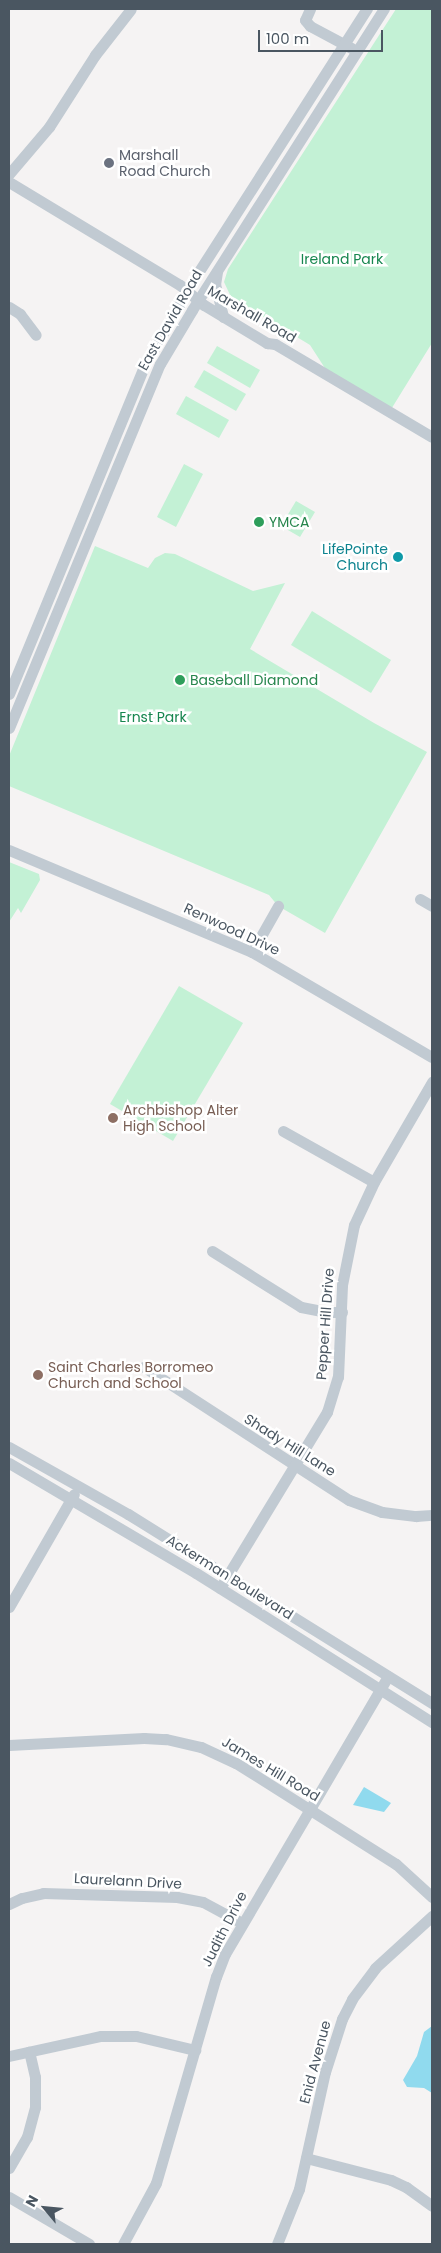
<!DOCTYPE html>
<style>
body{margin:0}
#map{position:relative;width:441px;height:2253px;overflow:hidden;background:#f5f3f3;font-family:Poppins,sans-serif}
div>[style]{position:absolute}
.green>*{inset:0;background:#c3f1d5}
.water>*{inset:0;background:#90daee}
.minor>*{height:11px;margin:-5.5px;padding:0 5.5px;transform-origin:5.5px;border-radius:5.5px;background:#c1cad2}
.dots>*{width:14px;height:14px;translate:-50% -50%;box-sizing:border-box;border:2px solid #fff;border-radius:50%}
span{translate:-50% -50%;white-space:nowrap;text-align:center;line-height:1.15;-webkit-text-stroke:5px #fff;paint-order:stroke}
.worship-label{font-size:14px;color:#5b616d}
.left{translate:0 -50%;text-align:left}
.park-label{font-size:14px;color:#17864f}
.street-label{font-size:14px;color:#4a5661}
.leisure-label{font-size:14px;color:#27864d}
.culture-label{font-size:14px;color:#0d838f}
.right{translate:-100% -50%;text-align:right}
.education-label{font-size:14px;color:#785e54}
.frame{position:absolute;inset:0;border:10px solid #4a5661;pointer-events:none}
.north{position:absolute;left:20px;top:2183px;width:50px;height:50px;-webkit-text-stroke:4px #fff;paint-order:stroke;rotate:298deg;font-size:14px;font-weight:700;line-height:20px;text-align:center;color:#4a5661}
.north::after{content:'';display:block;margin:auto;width:18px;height:22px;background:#4a5661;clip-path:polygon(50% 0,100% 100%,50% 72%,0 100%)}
.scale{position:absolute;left:258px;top:30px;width:125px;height:22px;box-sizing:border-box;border:2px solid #4a5661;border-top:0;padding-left:6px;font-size:15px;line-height:18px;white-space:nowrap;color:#4a5661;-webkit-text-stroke:4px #fff;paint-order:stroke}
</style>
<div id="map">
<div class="green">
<div style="clip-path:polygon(396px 9px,432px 9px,432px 343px,390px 411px,330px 376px,310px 345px,231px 297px,224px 282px,228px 269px)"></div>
<div style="clip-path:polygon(217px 346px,260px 370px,250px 388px,207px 363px)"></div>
<div style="clip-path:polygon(204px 370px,246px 394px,236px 411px,194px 387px)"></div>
<div style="clip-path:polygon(186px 396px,229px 420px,219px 438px,176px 414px)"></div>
<div style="clip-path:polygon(184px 464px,203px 474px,176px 527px,157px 517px)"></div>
<div style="clip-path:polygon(296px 501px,315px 512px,300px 537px,281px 526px)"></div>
<div style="clip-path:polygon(95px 546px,148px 568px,155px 558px,165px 553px,175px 554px,253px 591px,285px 583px,250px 649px,374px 723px,427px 752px,325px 933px,278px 906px,269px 895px,9px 786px,9px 756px)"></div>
<div style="clip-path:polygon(312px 611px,391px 660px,371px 693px,291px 645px)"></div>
<div style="clip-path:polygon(9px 862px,39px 874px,40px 880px,21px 913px,18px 908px,9px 922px)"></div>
<div style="clip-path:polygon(179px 986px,243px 1023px,173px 1141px,110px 1104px)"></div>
</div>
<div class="water">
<div style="clip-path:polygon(364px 1787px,391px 1803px,384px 1812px,353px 1805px)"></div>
<div style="clip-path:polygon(432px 2026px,432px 2093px,424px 2088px,407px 2087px,403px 2080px,417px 2056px,424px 2032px)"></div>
</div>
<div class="minor">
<div style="left:310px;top:9px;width:12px;rotate:114deg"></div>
<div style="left:305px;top:20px;width:8px;rotate:50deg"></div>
<div style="left:310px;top:26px;width:47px;rotate:28.2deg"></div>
<div style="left:9px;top:174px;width:62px;rotate:-49.6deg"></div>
<div style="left:49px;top:127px;width:85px;rotate:-57.4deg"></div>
<div style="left:95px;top:55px;width:58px;rotate:-52deg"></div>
<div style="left:9px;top:182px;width:200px;rotate:31.1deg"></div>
<div style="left:180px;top:285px;width:31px;rotate:40deg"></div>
<div style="left:204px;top:305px;width:74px;rotate:31.1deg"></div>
<div style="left:267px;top:343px;width:8px;rotate:7deg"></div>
<div style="left:275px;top:344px;width:182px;rotate:30.6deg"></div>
<div style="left:217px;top:272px;width:12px;rotate:99deg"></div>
<div style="left:215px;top:284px;width:34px;rotate:76deg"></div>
<div style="left:9px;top:307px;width:13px;rotate:32deg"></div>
<div style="left:20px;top:314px;width:26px;rotate:53deg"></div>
<div style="left:9px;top:694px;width:357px;rotate:-67.6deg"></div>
<div style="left:145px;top:364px;width:98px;rotate:-60deg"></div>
<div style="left:194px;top:279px;width:321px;rotate:-57.4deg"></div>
<div style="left:9px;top:728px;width:394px;rotate:-67.5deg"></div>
<div style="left:160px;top:364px;width:63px;rotate:-59.3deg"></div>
<div style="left:192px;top:310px;width:357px;rotate:-57.5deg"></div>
<div style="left:9px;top:850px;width:264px;rotate:22.8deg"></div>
<div style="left:252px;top:952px;width:208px;rotate:30.3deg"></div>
<div style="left:420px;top:899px;width:14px;rotate:30deg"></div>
<div style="left:252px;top:952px;width:53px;rotate:-60.5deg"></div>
<div style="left:283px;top:1131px;width:104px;rotate:29.3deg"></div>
<div style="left:212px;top:1251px;width:105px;rotate:32.2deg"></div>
<div style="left:301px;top:1307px;width:25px;rotate:11deg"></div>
<div style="left:326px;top:1312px;width:16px"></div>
<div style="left:144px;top:1367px;width:244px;rotate:33deg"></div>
<div style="left:349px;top:1500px;width:35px;rotate:20deg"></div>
<div style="left:382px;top:1512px;width:34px;rotate:7deg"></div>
<div style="left:416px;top:1516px;width:16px;rotate:-4deg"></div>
<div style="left:9px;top:1447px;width:137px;rotate:29.4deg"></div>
<div style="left:128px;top:1514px;width:358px;rotate:31.9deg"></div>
<div style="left:9px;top:1463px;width:217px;rotate:30.5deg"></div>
<div style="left:196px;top:1573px;width:279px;rotate:32.3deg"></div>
<div style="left:220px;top:1588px;width:206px;rotate:-58.7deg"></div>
<div style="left:327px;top:1412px;width:37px;rotate:-73deg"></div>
<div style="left:338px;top:1377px;width:92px;rotate:-87.5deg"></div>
<div style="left:342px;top:1285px;width:61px;rotate:-78.7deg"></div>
<div style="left:354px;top:1225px;width:47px;rotate:-65.1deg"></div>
<div style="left:374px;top:1182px;width:116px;rotate:-59.9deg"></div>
<div style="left:9px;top:1607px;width:130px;rotate:-60.1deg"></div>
<div style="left:9px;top:1745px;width:135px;rotate:-3deg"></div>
<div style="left:144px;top:1738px;width:22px;rotate:3deg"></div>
<div style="left:166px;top:1739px;width:36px;rotate:13deg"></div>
<div style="left:201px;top:1747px;width:38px;rotate:25deg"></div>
<div style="left:236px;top:1763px;width:189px;rotate:32.3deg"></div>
<div style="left:396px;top:1864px;width:49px;rotate:42.5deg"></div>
<div style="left:9px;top:1904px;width:14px;rotate:-25deg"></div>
<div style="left:22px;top:1898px;width:22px;rotate:-13deg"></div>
<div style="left:43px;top:1893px;width:134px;rotate:1.7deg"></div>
<div style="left:177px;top:1897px;width:26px;rotate:11deg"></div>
<div style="left:203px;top:1902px;width:44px;rotate:28.3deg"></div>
<div style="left:9px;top:2056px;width:94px;rotate:-12.3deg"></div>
<div style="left:101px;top:2036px;width:35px"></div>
<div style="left:136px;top:2036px;width:61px;rotate:13.3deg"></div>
<div style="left:306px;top:2158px;width:88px;rotate:14.5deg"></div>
<div style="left:391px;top:2180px;width:17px;rotate:25deg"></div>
<div style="left:406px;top:2187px;width:32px;rotate:36deg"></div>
<div style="left:9px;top:2168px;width:36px;rotate:-60deg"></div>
<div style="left:27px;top:2137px;width:31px;rotate:-75deg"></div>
<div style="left:35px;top:2107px;width:30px;rotate:-90deg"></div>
<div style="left:35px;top:2077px;width:26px;rotate:-103deg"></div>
<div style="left:9px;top:2197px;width:93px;rotate:30.4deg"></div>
<div style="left:123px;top:2244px;width:69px;rotate:-61.6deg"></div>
<div style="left:156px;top:2183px;width:215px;rotate:-73.8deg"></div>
<div style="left:216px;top:1977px;width:25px;rotate:-69deg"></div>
<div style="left:225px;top:1954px;width:322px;rotate:-59.6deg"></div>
<div style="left:277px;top:2244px;width:59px;rotate:-68.2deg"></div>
<div style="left:299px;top:2189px;width:120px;rotate:-77.5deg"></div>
<div style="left:325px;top:2072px;width:56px;rotate:-72.2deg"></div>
<div style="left:342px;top:2019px;width:22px;rotate:-63deg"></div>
<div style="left:352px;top:1999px;width:39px;rotate:-53deg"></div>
<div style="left:375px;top:1968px;width:77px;rotate:-42.4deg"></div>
</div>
<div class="dots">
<div style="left:109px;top:163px;background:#6b7280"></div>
<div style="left:259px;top:522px;background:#2e9e5b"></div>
<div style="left:398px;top:557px;background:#0f9aa8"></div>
<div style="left:180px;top:680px;background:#2e9e5b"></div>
<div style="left:113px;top:1118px;background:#8d6e63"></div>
<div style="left:38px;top:1375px;background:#8d6e63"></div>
</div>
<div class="worship-label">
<span class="left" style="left:119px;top:163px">Marshall<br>Road Church</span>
</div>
<div class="park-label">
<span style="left:342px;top:259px">Ireland Park</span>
<span style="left:153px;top:717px">Ernst Park</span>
</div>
<div class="street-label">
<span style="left:252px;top:314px;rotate:30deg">Marshall Road</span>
<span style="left:170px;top:320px;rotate:-60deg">East David Road</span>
<span style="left:232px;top:929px;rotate:25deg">Renwood Drive</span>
<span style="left:325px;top:1324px;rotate:-86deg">Pepper Hill Drive</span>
<span style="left:290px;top:1445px;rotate:32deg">Shady Hill Lane</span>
<span style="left:230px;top:1577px;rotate:32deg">Ackerman Boulevard</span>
<span style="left:271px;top:1769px;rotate:31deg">James Hill Road</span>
<span style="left:128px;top:1881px;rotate:3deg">Laurelann Drive</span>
<span style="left:224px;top:1929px;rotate:-63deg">Judith Drive</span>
<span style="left:315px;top:2062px;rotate:-75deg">Enid Avenue</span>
</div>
<div class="leisure-label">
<span class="left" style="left:269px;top:522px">YMCA</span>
<span class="left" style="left:190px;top:680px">Baseball Diamond</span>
</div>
<div class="culture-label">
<span class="right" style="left:388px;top:557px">LifePointe<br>Church</span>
</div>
<div class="education-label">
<span class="left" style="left:123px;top:1118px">Archbishop Alter<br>High School</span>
<span class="left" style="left:48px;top:1375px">Saint Charles Borromeo<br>Church and School</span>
</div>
<div class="frame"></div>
<div class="north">N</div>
<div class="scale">100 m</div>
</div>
